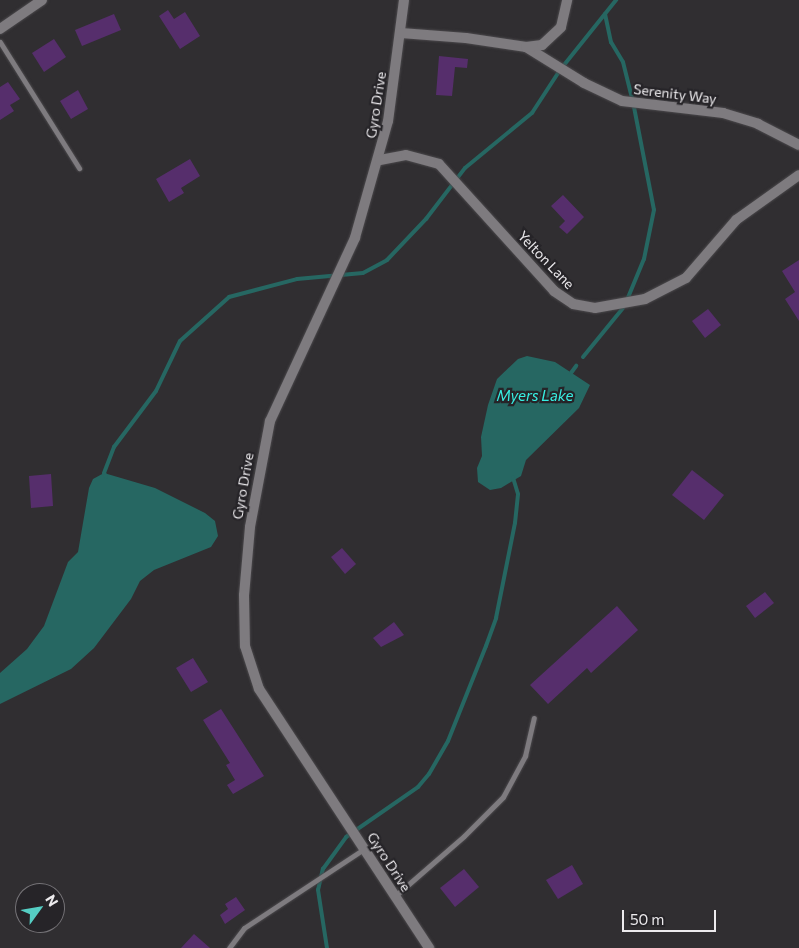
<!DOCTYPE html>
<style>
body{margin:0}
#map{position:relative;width:799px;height:948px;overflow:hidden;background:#302e31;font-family:Commissioner,sans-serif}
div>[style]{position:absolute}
.water>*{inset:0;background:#266762}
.stream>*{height:4px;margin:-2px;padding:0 2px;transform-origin:2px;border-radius:2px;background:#266762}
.building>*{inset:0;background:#562e6c}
.roads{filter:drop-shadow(0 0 1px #4b494c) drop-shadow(0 0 1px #4b494c)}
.service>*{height:5px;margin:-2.5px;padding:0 2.5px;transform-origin:2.5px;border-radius:2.5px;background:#7e7b7f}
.minor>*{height:10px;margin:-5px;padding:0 5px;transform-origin:5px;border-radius:5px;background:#7e7b7f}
span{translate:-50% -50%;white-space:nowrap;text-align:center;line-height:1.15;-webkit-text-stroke:4.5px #262428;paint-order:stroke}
.street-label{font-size:14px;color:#eceaed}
.water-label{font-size:15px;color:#37efe3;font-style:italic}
.north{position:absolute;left:15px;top:883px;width:50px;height:50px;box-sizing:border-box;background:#262428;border:1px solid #757377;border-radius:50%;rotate:58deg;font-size:14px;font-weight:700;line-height:20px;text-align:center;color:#eceaed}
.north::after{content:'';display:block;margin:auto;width:18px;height:22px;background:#55cec4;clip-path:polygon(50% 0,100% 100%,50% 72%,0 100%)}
.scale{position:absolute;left:622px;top:910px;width:94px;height:22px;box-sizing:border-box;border:2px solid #eceaed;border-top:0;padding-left:6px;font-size:15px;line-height:18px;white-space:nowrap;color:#eceaed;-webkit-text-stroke:4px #262428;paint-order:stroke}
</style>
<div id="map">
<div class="water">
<div style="clip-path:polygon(527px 356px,555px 362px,590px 385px,579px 408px,526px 460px,521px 476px,501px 488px,490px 490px,478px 482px,477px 468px,482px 456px,481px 437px,488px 405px,497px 379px,518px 359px)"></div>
<div style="clip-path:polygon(104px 473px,155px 488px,205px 513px,215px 521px,218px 536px,211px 547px,154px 570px,140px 581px,131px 599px,94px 648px,71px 669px,0 704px,0 673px,27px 649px,44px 626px,68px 562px,78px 552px,89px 488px,93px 479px)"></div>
</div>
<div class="stream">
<div style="left:605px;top:14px;width:29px;rotate:78deg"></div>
<div style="left:611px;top:42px;width:23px;rotate:59deg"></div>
<div style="left:623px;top:62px;width:37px;rotate:76deg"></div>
<div style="left:627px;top:300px;width:44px;rotate:-67.5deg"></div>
<div style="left:644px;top:259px;width:50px;rotate:-78.5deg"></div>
<div style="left:654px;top:210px;width:105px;rotate:-101deg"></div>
<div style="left:583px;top:357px;width:63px;rotate:-50.8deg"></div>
<div style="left:571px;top:373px;width:9px;rotate:-54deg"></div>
<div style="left:106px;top:477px;width:4px;rotate:-117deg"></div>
<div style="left:104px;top:473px;width:28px;rotate:-69deg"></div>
<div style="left:114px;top:447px;width:70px;rotate:-53.1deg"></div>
<div style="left:156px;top:391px;width:55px;rotate:-64.4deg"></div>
<div style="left:180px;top:341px;width:66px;rotate:-41.9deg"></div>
<div style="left:229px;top:297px;width:70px;rotate:-14.8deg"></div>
<div style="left:297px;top:279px;width:66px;rotate:-5.2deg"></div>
<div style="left:363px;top:273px;width:27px;rotate:-28deg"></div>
<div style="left:387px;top:260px;width:57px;rotate:-46.4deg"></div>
<div style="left:426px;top:219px;width:64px;rotate:-52.6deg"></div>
<div style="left:465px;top:168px;width:87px;rotate:-39.4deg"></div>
<div style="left:532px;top:113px;width:51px;rotate:-56.9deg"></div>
<div style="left:560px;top:70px;width:90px;rotate:-51.3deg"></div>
<div style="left:327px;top:948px;width:59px;rotate:-98.8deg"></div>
<div style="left:318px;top:890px;width:22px;rotate:-77deg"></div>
<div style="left:323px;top:869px;width:39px;rotate:-54deg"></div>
<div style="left:346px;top:837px;width:88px;rotate:-34.8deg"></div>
<div style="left:418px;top:787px;width:17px;rotate:-50deg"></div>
<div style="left:429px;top:774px;width:38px;rotate:-60deg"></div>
<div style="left:448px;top:741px;width:102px;rotate:-68.2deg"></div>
<div style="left:486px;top:646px;width:30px;rotate:-70deg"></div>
<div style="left:496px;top:618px;width:97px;rotate:-78.7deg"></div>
<div style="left:515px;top:523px;width:29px;rotate:-84deg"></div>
<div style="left:518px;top:494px;width:17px;rotate:-107deg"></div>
</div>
<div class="building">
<div style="clip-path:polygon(168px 10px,174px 19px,185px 12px,200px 36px,180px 49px,159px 16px)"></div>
<div style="clip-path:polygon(114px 14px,121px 30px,82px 46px,75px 30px)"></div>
<div style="clip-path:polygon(54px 39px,66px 57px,44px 72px,32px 53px)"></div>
<div style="clip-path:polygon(439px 56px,468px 59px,467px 68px,455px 67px,452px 96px,436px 95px)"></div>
<div style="clip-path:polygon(8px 82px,20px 99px,10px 105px,14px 111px,0 120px,0 87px)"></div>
<div style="clip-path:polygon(78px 90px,88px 109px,71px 119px,60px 101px)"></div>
<div style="clip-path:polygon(190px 159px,200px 176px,181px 188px,184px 193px,169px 202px,156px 179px)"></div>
<div style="clip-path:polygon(563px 195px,584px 217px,567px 234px,559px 227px,565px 221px,551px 206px)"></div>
<div style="clip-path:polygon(799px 260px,799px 321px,785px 299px,795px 292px,782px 271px)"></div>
<div style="clip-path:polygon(708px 309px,721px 325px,705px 338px,692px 321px)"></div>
<div style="clip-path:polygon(692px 470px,724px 495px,704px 520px,672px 495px)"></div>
<div style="clip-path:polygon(51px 474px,53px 506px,31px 508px,29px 476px)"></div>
<div style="clip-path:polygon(342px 548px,356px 564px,345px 574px,331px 557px)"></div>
<div style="clip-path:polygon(765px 592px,774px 603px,755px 618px,746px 606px)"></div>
<div style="clip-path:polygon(617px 606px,638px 630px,591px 673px,587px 668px,548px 704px,530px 685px)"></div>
<div style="clip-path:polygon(394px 622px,404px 635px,381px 647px,373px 638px)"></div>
<div style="clip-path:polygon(193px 658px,208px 682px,191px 692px,176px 668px)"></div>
<div style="clip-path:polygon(221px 709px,264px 776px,233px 794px,227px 785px,235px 780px,226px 765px,230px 763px,203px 720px)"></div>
<div style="clip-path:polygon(572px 865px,583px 884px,558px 899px,546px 880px)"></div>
<div style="clip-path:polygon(464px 869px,479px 887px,455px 907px,440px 888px)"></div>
<div style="clip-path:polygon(236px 897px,245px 910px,225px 924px,220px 915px,228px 909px,225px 904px)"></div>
<div style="clip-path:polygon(194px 934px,210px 948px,181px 948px)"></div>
</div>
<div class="roads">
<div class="service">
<div style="left:0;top:42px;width:149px;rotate:57.9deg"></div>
<div style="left:395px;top:896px;width:91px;rotate:-41deg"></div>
<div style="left:464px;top:836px;width:55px;rotate:-45deg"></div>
<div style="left:503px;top:797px;width:47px;rotate:-61.8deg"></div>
<div style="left:525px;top:756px;width:39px;rotate:-77deg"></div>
<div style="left:229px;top:948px;width:25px;rotate:-53deg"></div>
<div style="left:244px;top:928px;width:144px;rotate:-33.4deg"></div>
</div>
<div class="minor">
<div style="left:404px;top:0;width:122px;rotate:97.5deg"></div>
<div style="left:388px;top:121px;width:122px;rotate:105.8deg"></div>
<div style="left:355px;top:238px;width:202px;rotate:114.9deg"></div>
<div style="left:270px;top:421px;width:108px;rotate:100.7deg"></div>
<div style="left:250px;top:527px;width:68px;rotate:95deg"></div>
<div style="left:244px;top:595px;width:51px;rotate:88.9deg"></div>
<div style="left:245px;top:646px;width:45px;rotate:72deg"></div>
<div style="left:259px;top:689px;width:310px;rotate:56.7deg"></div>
<div style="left:0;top:29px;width:51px;rotate:-34.6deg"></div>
<div style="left:401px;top:33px;width:65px;rotate:4.4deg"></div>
<div style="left:466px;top:38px;width:61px;rotate:8.5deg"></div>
<div style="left:526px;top:47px;width:68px;rotate:31.8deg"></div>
<div style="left:584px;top:83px;width:42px;rotate:25.3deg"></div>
<div style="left:622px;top:101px;width:102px;rotate:6.8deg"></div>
<div style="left:723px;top:113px;width:37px;rotate:17deg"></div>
<div style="left:758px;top:124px;width:46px;rotate:27.1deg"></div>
<div style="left:526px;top:47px;width:16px;rotate:-7deg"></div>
<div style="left:542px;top:45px;width:26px;rotate:-43deg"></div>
<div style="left:561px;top:27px;width:28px;rotate:-77deg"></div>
<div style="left:380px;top:160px;width:26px;rotate:-11deg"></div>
<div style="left:406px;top:155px;width:34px;rotate:15deg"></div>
<div style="left:439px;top:164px;width:171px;rotate:47.8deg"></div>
<div style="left:554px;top:291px;width:23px;rotate:34deg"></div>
<div style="left:573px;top:304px;width:22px;rotate:10deg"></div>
<div style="left:595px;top:308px;width:51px;rotate:-10.2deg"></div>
<div style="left:645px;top:299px;width:46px;rotate:-27.1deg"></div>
<div style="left:686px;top:278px;width:77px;rotate:-49.2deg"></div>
<div style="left:736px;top:220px;width:77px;rotate:-35.5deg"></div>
</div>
</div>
<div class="street-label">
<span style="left:675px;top:94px;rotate:7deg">Serenity Way</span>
<span style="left:376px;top:105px;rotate:-81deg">Gyro Drive</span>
<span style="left:546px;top:260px;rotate:46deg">Yelton Lane</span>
<span style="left:243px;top:486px;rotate:-80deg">Gyro Drive</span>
<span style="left:389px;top:862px;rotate:57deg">Gyro Drive</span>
</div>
<div class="water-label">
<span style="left:535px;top:396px">Myers Lake</span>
</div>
<div class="north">N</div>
<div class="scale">50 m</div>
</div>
